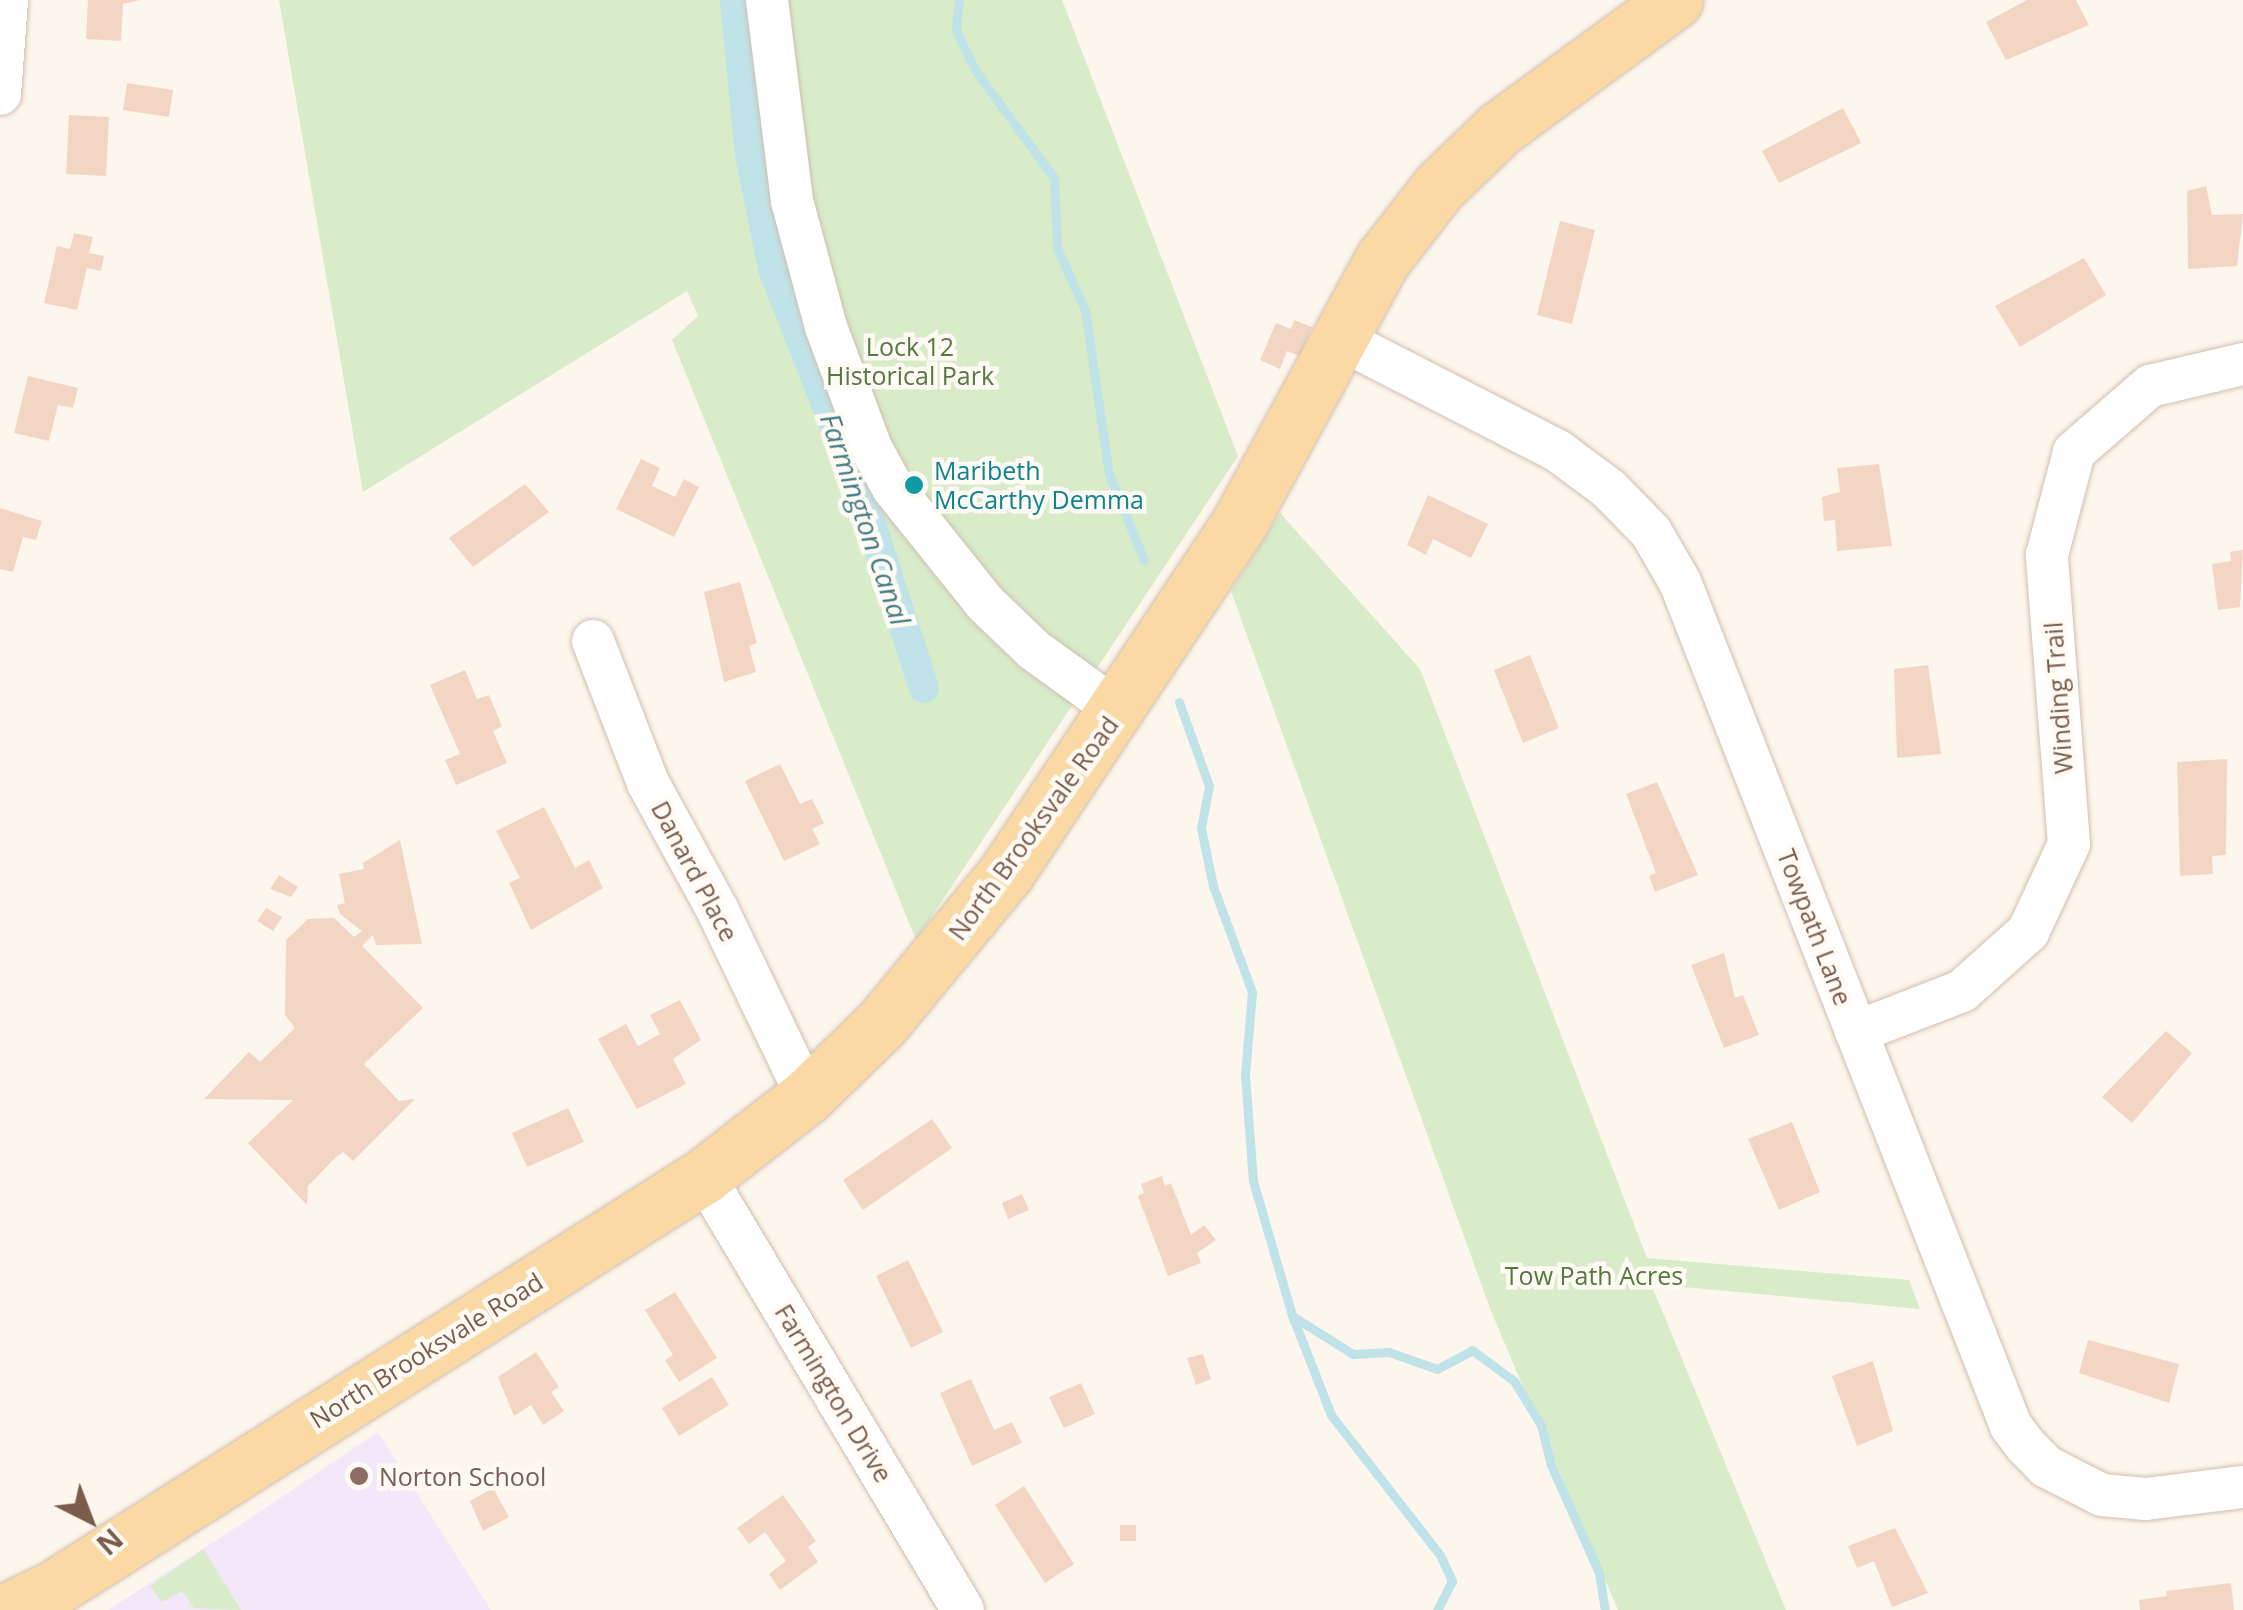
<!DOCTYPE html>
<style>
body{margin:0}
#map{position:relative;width:2243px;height:1610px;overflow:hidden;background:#fdf6ec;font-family:"Open Sans",sans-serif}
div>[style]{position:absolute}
.education>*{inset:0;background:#f3e8fa}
.green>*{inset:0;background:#d8ecc9}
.stream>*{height:9px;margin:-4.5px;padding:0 4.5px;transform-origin:4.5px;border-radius:4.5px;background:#bfe3e8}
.canal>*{height:30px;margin:-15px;padding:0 15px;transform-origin:15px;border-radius:15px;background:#bfe3e8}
.building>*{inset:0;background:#f3d5c3}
.roads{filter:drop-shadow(0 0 2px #d1beb0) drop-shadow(0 0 2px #d1beb0)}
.minor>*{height:42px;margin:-21px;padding:0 21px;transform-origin:21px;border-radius:21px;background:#fff}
.major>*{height:55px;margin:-27.5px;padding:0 27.5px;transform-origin:27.5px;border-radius:27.5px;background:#fbd9a5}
.dots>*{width:28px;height:28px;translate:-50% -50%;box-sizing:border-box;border:5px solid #fffaf3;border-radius:50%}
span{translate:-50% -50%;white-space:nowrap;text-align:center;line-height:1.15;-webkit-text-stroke:9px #fffaf3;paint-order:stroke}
.park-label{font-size:25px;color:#537a41}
.culture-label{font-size:25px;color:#0d838f}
.left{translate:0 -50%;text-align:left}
.street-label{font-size:25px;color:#7a5c4d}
.education-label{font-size:25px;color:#785e54}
.water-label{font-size:28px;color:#437c86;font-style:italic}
.north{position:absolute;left:40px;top:1470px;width:100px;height:100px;-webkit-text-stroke:8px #fffaf3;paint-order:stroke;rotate:138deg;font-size:28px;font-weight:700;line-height:40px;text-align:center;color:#7a5c4d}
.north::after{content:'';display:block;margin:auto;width:35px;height:45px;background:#7a5c4d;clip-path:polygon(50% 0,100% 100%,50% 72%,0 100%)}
</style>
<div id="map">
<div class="education">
<div style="clip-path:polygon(378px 1432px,491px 1610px,108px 1610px,246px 1521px)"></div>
</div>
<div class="green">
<div style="clip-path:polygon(279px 0,1062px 0,1238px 456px,916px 940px,672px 340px,698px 316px,687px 291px,363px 492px)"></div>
<div style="clip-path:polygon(1280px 513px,1420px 669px,1647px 1258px,1909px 1280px,1920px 1309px,1651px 1284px,1786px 1610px,1618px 1610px,1491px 1311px,1231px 591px)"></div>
<div style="clip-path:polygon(204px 1549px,206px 1553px,241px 1610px,194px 1608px,182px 1591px,162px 1602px,150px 1586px)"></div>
</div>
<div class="stream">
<div style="left:959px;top:0;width:31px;rotate:96deg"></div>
<div style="left:956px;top:31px;width:43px;rotate:64deg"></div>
<div style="left:975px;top:70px;width:134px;rotate:53.8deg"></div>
<div style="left:1054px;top:178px;width:70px;rotate:87.5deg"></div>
<div style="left:1057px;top:248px;width:68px;rotate:65.7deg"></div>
<div style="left:1085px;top:310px;width:166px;rotate:81.7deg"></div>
<div style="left:1109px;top:474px;width:93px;rotate:67.9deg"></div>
<div style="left:1179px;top:702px;width:89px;rotate:70.3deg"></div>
<div style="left:1209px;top:786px;width:43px;rotate:100.8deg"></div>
<div style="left:1201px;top:828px;width:59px;rotate:78.3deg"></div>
<div style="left:1213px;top:886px;width:113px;rotate:69.8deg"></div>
<div style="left:1252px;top:992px;width:83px;rotate:94.8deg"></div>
<div style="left:1245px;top:1075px;width:106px;rotate:85.7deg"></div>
<div style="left:1253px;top:1181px;width:140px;rotate:73.8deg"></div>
<div style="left:1292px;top:1315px;width:107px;rotate:68.7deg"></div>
<div style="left:1331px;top:1415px;width:177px;rotate:52.1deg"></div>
<div style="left:1440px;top:1555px;width:29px;rotate:65deg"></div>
<div style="left:1452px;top:1581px;width:33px;rotate:117deg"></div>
<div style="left:1294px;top:1317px;width:70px;rotate:32.1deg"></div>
<div style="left:1353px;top:1354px;width:36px;rotate:-3deg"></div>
<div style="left:1389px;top:1352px;width:51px;rotate:19.5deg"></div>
<div style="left:1437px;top:1369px;width:40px;rotate:-28deg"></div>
<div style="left:1472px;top:1350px;width:52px;rotate:36.4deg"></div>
<div style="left:1514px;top:1381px;width:52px;rotate:58.5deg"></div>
<div style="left:1541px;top:1425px;width:41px;rotate:76deg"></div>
<div style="left:1551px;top:1465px;width:118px;rotate:66deg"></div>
<div style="left:1599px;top:1573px;width:37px;rotate:81deg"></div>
</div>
<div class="canal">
<div style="left:735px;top:0;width:156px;rotate:84.5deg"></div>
<div style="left:750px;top:155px;width:116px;rotate:78.6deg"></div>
<div style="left:773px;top:269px;width:238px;rotate:68.5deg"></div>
<div style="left:860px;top:490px;width:208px;rotate:72.1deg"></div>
</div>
<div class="building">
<div style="clip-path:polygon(88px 0,140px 0,123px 4px,121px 41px,86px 39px)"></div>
<div style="clip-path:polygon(2027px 0,2076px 0,2089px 25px,2006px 60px,1986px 22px)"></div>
<div style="clip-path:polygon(127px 83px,173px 90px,169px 117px,123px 110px)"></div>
<div style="clip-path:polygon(1843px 108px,1861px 143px,1779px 183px,1762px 151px)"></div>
<div style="clip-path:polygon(69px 115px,109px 117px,106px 176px,66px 174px)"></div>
<div style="clip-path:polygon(2206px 186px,2212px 215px,2243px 214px,2237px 266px,2188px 269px,2187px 191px)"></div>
<div style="clip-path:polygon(1560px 221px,1595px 230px,1572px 324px,1537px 315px)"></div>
<div style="clip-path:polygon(74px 233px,93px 237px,89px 253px,104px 256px,101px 271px,87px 268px,77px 310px,44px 303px,57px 246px,70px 249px)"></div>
<div style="clip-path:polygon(2084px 258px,2106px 295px,2020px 347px,1995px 306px)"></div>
<div style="clip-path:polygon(1294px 320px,1312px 327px,1300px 356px,1287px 351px,1280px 369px,1260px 360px,1276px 323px,1291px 329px)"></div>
<div style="clip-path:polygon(28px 376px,78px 388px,73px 408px,58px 405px,49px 441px,14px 433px)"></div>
<div style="clip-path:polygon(641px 459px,660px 468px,652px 486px,675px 497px,684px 479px,699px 487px,674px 537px,616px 509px)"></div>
<div style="clip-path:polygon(1879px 464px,1892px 546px,1837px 551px,1835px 520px,1824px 521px,1822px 497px,1840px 492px,1837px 468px)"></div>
<div style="clip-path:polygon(525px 484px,549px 512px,473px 567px,449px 538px)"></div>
<div style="clip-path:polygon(1428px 495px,1488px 524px,1471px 558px,1433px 539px,1426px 555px,1407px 545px)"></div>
<div style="clip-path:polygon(0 508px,42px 521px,36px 540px,23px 537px,13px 572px,0 569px)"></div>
<div style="clip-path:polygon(2243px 550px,2240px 607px,2218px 610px,2212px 564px,2231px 561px,2230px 552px)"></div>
<div style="clip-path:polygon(740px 582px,757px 643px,749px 646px,756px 672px,724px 682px,704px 592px)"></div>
<div style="clip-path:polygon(1530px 655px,1559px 728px,1523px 743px,1494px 670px)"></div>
<div style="clip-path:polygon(1928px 665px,1941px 754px,1897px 758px,1894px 669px)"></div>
<div style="clip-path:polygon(465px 670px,477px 699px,489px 695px,502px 726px,493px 731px,507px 763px,456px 785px,445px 760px,460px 754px,430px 685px)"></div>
<div style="clip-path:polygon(2227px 759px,2226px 855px,2212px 856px,2213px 874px,2180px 876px,2177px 762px)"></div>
<div style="clip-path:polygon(780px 764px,800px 804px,812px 799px,824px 823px,812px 829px,820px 844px,784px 861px,745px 781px)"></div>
<div style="clip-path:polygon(1657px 782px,1698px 875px,1655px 892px,1649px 876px,1656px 873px,1626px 794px)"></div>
<div style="clip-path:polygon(544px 807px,575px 868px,589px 860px,603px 888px,531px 930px,509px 883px,520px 878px,496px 831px)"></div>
<div style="clip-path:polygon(400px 840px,422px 944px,376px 945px,373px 935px,362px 946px,423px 1008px,364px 1064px,399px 1101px,415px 1099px,353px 1161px,343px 1152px,336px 1157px,308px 1186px,307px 1205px,248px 1143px,293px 1100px,204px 1099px,249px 1052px,260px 1062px,295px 1028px,285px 1015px,286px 940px,308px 919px,334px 918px,354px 937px,362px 931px,340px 914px,337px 905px,345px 903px,339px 874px,364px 869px,363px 863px)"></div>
<div style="clip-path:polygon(279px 875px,298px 887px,291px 897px,270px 889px)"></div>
<div style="clip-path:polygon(266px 908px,282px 917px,273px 931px,257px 921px)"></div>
<div style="clip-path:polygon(1724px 953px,1735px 998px,1743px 995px,1759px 1035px,1724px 1048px,1691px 965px)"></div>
<div style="clip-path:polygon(680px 1000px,701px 1040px,673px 1059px,686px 1084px,637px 1109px,598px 1039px,626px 1024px,638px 1046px,660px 1034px,650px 1015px)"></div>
<div style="clip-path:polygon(2166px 1031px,2192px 1053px,2132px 1123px,2102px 1097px)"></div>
<div style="clip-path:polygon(568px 1108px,584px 1142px,527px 1167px,512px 1133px)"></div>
<div style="clip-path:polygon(932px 1119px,952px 1148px,863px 1210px,843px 1180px)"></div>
<div style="clip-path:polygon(1792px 1122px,1820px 1192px,1779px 1210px,1748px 1139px)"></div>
<div style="clip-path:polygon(1162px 1176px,1165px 1186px,1171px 1183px,1191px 1235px,1204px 1225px,1216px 1240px,1197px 1253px,1201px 1263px,1168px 1276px,1138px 1196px,1144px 1193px,1141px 1184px)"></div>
<div style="clip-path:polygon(1022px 1194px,1029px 1210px,1008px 1219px,1002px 1203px)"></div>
<div style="clip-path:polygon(908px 1260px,943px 1332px,911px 1348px,876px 1276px)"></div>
<div style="clip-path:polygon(675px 1292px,717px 1358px,679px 1382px,665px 1360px,673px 1355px,645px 1310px)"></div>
<div style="clip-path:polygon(2088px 1340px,2179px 1364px,2169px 1403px,2079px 1373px)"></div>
<div style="clip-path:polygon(536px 1352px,559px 1387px,551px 1392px,564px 1411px,543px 1425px,531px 1405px,514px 1416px,498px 1377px)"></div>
<div style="clip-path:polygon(1203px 1354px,1211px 1379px,1196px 1385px,1187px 1358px)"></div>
<div style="clip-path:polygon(1873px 1361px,1893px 1431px,1857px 1446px,1832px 1376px)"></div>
<div style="clip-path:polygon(712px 1377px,729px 1405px,679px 1436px,662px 1408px)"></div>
<div style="clip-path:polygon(971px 1379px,994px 1430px,1012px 1422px,1022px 1443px,972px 1466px,940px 1393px)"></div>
<div style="clip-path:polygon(1081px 1383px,1095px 1414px,1064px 1428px,1049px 1397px)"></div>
<div style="clip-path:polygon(1024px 1486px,1074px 1564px,1045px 1583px,995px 1505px)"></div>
<div style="clip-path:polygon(493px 1488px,509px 1517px,483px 1531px,470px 1501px)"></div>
<div style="clip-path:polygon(783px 1495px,816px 1541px,808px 1547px,818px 1562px,780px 1590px,769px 1574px,786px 1561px,765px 1532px,749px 1544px,737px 1528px)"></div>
<div style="clip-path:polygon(1120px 1525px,1136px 1525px,1136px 1541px,1120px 1541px)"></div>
<div style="clip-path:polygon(1895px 1528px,1928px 1593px,1892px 1607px,1874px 1561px,1857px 1568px,1848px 1546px)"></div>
<div style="clip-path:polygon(2231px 1583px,2234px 1610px,2140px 1610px,2139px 1600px,2167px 1596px,2166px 1591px)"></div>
</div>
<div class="roads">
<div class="minor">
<div style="left:767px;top:0;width:203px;rotate:82.9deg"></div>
<div style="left:792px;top:201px;width:131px;rotate:74.9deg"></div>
<div style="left:826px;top:327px;width:129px;rotate:69.6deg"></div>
<div style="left:871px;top:448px;width:46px;rotate:61.2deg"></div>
<div style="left:893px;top:488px;width:149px;rotate:51.3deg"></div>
<div style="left:986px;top:604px;width:66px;rotate:43.8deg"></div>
<div style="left:1034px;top:650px;width:102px;rotate:35.9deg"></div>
<div style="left:0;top:94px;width:94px;rotate:-85.7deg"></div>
<div style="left:1342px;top:340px;width:243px;rotate:27.2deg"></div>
<div style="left:1558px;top:451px;width:64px;rotate:36.7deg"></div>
<div style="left:1609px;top:489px;width:60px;rotate:45.7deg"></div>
<div style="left:1651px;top:532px;width:58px;rotate:59.9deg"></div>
<div style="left:1680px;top:582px;width:907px;rotate:68.59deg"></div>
<div style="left:2011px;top:1426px;width:26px;rotate:53deg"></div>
<div style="left:2027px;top:1447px;width:28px;rotate:45deg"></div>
<div style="left:2047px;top:1467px;width:62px;rotate:27deg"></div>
<div style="left:2102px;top:1495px;width:44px;rotate:5.2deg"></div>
<div style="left:2146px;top:1499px;width:98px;rotate:-7.1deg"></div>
<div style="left:593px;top:641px;width:152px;rotate:68.8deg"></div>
<div style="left:648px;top:783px;width:144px;rotate:61.3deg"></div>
<div style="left:717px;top:909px;width:208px;rotate:64.3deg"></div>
<div style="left:1856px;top:1032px;width:114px;rotate:-21.1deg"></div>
<div style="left:1962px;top:991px;width:89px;rotate:-41.8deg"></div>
<div style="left:2028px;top:932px;width:97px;rotate:-65deg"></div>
<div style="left:2069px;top:844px;width:290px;rotate:-94.4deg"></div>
<div style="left:2047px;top:555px;width:106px;rotate:-75.3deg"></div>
<div style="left:2074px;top:452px;width:101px;rotate:-41deg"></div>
<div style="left:2150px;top:386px;width:96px;rotate:-13.3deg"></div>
<div style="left:704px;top:1176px;width:505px;rotate:59.17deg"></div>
</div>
<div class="major">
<div style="left:9px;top:1610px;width:50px;rotate:-26.1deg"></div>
<div style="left:54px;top:1588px;width:770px;rotate:-32.37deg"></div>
<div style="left:704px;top:1176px;width:130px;rotate:-37.8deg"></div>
<div style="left:807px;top:1096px;width:105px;rotate:-44.2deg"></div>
<div style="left:882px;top:1023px;width:195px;rotate:-50.4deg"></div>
<div style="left:1006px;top:873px;width:424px;rotate:-56.3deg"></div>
<div style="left:1241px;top:520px;width:297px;rotate:-61.5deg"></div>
<div style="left:1383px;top:259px;width:91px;rotate:-52.1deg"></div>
<div style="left:1439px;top:187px;width:83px;rotate:-44deg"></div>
<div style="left:1499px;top:129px;width:218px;rotate:-36.2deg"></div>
</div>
</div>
<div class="dots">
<div style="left:914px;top:485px;background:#0f9aa8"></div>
<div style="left:359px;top:1476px;background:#8d6e63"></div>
</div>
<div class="park-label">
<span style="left:910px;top:361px">Lock 12<br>Historical Park</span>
<span style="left:1594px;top:1275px">Tow Path Acres</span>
</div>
<div class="culture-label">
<span class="left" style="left:934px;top:485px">Maribeth<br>McCarthy Demma</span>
</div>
<div class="street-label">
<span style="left:2058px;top:698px;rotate:-94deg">Winding Trail</span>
<span style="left:1033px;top:828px;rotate:-54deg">North Brooksvale Road</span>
<span style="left:695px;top:871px;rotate:62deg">Danard Place</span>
<span style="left:1815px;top:927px;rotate:69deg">Towpath Lane</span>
<span style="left:426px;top:1350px;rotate:-32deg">North Brooksvale Road</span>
<span style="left:834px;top:1393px;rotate:59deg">Farmington Drive</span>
</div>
<div class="education-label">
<span class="left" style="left:379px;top:1476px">Norton School</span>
</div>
<div class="water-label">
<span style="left:866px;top:519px;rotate:71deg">Farmington Canal</span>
</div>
<div class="north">N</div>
</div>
